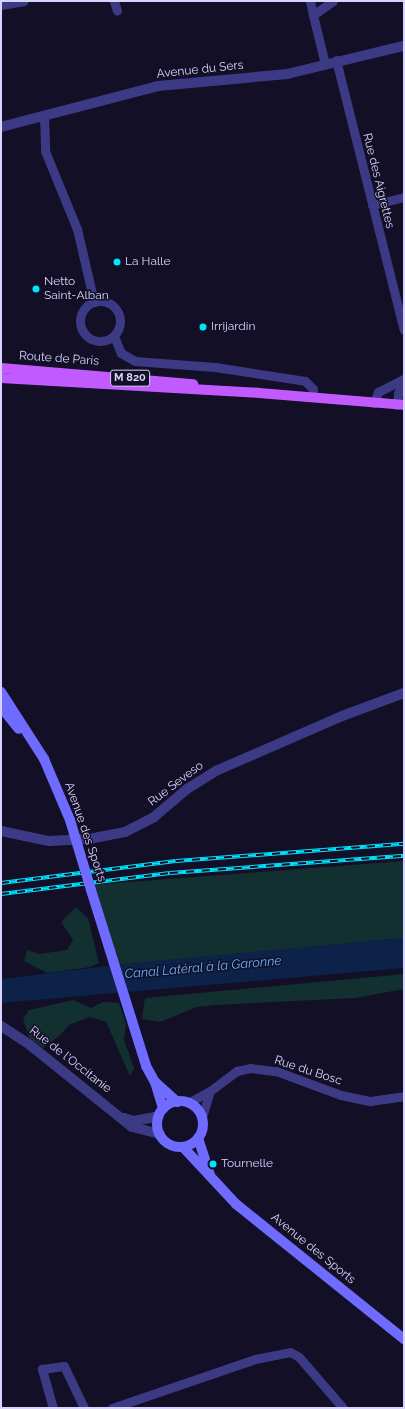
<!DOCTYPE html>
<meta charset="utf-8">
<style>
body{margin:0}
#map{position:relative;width:405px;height:1409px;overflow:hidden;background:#130f26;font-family:Raleway,sans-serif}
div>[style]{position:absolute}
.green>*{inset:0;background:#12302f}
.water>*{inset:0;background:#0c2248}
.minor>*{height:9px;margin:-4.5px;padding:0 4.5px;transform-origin:4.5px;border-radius:4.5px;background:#3d3a85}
.minor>.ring{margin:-4.5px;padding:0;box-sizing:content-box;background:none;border:9px solid #3d3a85;border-radius:50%}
.tertiary>*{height:10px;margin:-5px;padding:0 5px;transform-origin:5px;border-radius:5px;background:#3d3a85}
.secondary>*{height:10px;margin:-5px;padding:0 5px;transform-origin:5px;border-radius:5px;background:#6f6bff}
.secondary>.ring{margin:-5px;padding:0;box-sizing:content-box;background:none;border:10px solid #6f6bff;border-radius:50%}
.primary>*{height:10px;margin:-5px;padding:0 5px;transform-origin:5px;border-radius:5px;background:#c25bff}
.rail>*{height:4px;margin-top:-2px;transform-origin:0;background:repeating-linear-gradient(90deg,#130f26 0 8px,#00e5ff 0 16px);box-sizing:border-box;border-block:1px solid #00e5ff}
.secondary-bridge>*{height:10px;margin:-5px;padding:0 5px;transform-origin:5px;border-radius:5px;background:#6f6bff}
.dots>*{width:11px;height:11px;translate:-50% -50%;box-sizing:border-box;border:2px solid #130f26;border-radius:50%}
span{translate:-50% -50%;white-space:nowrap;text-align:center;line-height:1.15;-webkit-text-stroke:3px #130f26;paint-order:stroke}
.shield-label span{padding:1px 3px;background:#130f26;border:1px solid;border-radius:3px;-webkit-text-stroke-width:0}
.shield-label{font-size:11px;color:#d9d4ff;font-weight:700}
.street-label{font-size:12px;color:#d9d4ff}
.poi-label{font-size:12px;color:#d9d4ff}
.left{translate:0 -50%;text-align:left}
.water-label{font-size:13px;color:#62b6ff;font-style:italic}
.frame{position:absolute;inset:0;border:2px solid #d9d4ff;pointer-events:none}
</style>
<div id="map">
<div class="green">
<div style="clip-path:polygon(404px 861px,404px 938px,115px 966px,90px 885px)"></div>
<div style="clip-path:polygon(76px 907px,88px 918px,99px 963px,90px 967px,47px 973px,24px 961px,27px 950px,39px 954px,67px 950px,73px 940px,61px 922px)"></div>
<div style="clip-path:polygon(404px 974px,404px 989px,355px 998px,216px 1005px,197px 1007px,160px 1022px,142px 1019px,145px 998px)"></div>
<div style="clip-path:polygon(73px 1000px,91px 1008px,103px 1002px,119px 1003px,126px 1024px,124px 1040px,134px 1068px,130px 1076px,106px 1022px,90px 1017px,69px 1025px,59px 1036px,43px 1048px,29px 1037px,23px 1018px,29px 1010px)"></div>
</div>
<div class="water">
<div style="clip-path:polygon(404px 938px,404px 968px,1px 1003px,1px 979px,130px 963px)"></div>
</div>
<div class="minor">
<div style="left:114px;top:1px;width:10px;rotate:73deg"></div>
<div style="left:310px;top:1px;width:14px;rotate:78deg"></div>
<div style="left:1px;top:5px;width:23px;rotate:-10deg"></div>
<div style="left:336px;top:60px;width:278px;rotate:75.9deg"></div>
<div style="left:325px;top:64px;width:50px;rotate:-103.8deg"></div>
<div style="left:313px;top:15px;width:24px;rotate:-35deg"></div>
<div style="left:44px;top:116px;width:35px;rotate:88deg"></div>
<div style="left:45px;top:151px;width:84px;rotate:67.7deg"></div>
<div style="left:77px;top:229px;width:75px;rotate:76.9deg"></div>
<div style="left:372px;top:205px;width:33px;rotate:-14deg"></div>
<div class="ring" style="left:80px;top:301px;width:31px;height:31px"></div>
<div style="left:114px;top:336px;width:18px;rotate:68deg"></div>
<div style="left:121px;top:353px;width:16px;rotate:30deg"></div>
<div style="left:135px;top:361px;width:80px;rotate:4.3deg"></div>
<div style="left:215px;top:367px;width:91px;rotate:8.8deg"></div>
<div style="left:305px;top:381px;width:11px;rotate:45deg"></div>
<div style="left:313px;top:389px;width:8px;rotate:97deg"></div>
<div style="left:374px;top:403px;width:12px;rotate:-70deg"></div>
<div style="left:378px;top:392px;width:29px;rotate:-27deg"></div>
<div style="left:397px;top:405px;width:12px;rotate:-85deg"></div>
<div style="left:398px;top:393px;width:14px;rotate:-65deg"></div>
<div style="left:188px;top:1103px;width:25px;rotate:-29deg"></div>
<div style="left:210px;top:1091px;width:34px;rotate:-37deg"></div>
<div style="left:237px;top:1071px;width:13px;rotate:-13deg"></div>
<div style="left:250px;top:1068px;width:26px;rotate:7deg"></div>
<div style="left:276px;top:1071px;width:69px;rotate:20.3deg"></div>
<div style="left:341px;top:1095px;width:30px;rotate:12deg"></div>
<div style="left:370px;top:1101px;width:34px;rotate:-8deg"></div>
<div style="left:202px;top:1117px;width:27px;rotate:-73deg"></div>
<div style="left:53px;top:1408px;width:41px;rotate:-105.8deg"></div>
<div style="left:42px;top:1369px;width:22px;rotate:-8deg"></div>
<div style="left:64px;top:1366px;width:47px;rotate:64.5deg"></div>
<div style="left:112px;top:1408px;width:151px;rotate:-18.9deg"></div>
<div style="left:255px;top:1359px;width:36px;rotate:-11deg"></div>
<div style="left:290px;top:1352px;width:10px;rotate:29deg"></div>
<div style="left:299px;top:1357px;width:67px;rotate:49.2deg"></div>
</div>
<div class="tertiary">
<div style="left:1px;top:127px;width:162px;rotate:-14.6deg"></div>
<div style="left:158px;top:86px;width:130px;rotate:-5.3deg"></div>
<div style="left:287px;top:74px;width:120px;rotate:-13.5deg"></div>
<div style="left:1px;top:831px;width:49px;rotate:11.8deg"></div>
<div style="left:49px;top:841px;width:40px;rotate:-2.9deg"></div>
<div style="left:89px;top:839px;width:37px;rotate:-11deg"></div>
<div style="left:125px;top:832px;width:33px;rotate:-27deg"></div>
<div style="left:154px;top:817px;width:43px;rotate:-40.3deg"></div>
<div style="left:187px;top:789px;width:36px;rotate:-32deg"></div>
<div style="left:218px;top:770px;width:135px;rotate:-23.5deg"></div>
<div style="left:342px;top:716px;width:66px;rotate:-20.4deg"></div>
<div style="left:1px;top:1026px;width:35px;rotate:33deg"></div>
<div style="left:30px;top:1045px;width:131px;rotate:38.8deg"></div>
<div style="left:132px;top:1127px;width:29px;rotate:14deg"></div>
<div style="left:124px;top:1118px;width:10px;rotate:17deg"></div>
<div style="left:134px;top:1121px;width:25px;rotate:-11deg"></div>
</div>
<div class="secondary">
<div style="left:1px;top:692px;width:80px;rotate:57.3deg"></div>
<div style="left:44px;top:759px;width:66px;rotate:66.9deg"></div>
<div style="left:1px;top:707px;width:28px;rotate:51deg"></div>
<div style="left:91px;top:890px;width:184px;rotate:72.6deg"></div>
<div style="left:146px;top:1066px;width:18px;rotate:61deg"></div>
<div style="left:155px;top:1082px;width:28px;rotate:73deg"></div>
<div style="left:155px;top:1082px;width:30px;rotate:42deg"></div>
<div class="ring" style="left:157px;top:1101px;width:36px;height:36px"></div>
<div style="left:198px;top:1138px;width:38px;rotate:72deg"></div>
<div style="left:183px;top:1147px;width:78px;rotate:47.1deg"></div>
<div style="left:236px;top:1204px;width:216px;rotate:38.8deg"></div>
</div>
<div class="primary">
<div style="left:1px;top:368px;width:193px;rotate:4.8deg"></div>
<div style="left:1px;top:378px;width:258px;rotate:3.3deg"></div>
<div style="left:259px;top:393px;width:145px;rotate:4.7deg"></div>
</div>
<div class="rail">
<div style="left:1px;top:883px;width:176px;rotate:-7.2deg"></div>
<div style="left:176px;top:861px;width:229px;rotate:-4.3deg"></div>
<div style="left:1px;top:894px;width:170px;rotate:-7.1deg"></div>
<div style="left:170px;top:873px;width:235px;rotate:-4.2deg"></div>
</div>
<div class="secondary-bridge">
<div style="left:70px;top:820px;width:73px;rotate:73.3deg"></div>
</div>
<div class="dots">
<div style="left:117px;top:262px;background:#00e5ff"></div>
<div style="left:36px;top:289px;background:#00e5ff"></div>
<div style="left:203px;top:327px;background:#00e5ff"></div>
<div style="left:213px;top:1164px;background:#00e5ff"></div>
</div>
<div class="shield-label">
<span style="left:130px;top:378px">M 820</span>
</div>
<div class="street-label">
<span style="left:200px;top:70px;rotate:-6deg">Avenue du Sers</span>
<span style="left:378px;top:181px;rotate:76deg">Rue des Aigrettes</span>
<span style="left:59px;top:359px;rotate:4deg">Route de Paris</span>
<span style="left:176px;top:784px;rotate:-37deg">Rue Seveso</span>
<span style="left:85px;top:832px;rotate:71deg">Avenue des Sports</span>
<span style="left:70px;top:1060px;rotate:38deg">Rue de l'Occitanie</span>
<span style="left:308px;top:1071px;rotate:18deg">Rue du Bosc</span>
<span style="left:313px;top:1249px;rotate:39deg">Avenue des Sports</span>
</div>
<div class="poi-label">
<span class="left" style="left:125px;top:262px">La Halle</span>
<span class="left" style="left:44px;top:289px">Netto<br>Saint-Alban</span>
<span class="left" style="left:211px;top:327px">Irrijardin</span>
<span class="left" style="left:221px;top:1164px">Tournelle</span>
</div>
<div class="water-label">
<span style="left:203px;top:968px;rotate:-5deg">Canal Latéral à la Garonne</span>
</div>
<div class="frame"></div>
</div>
